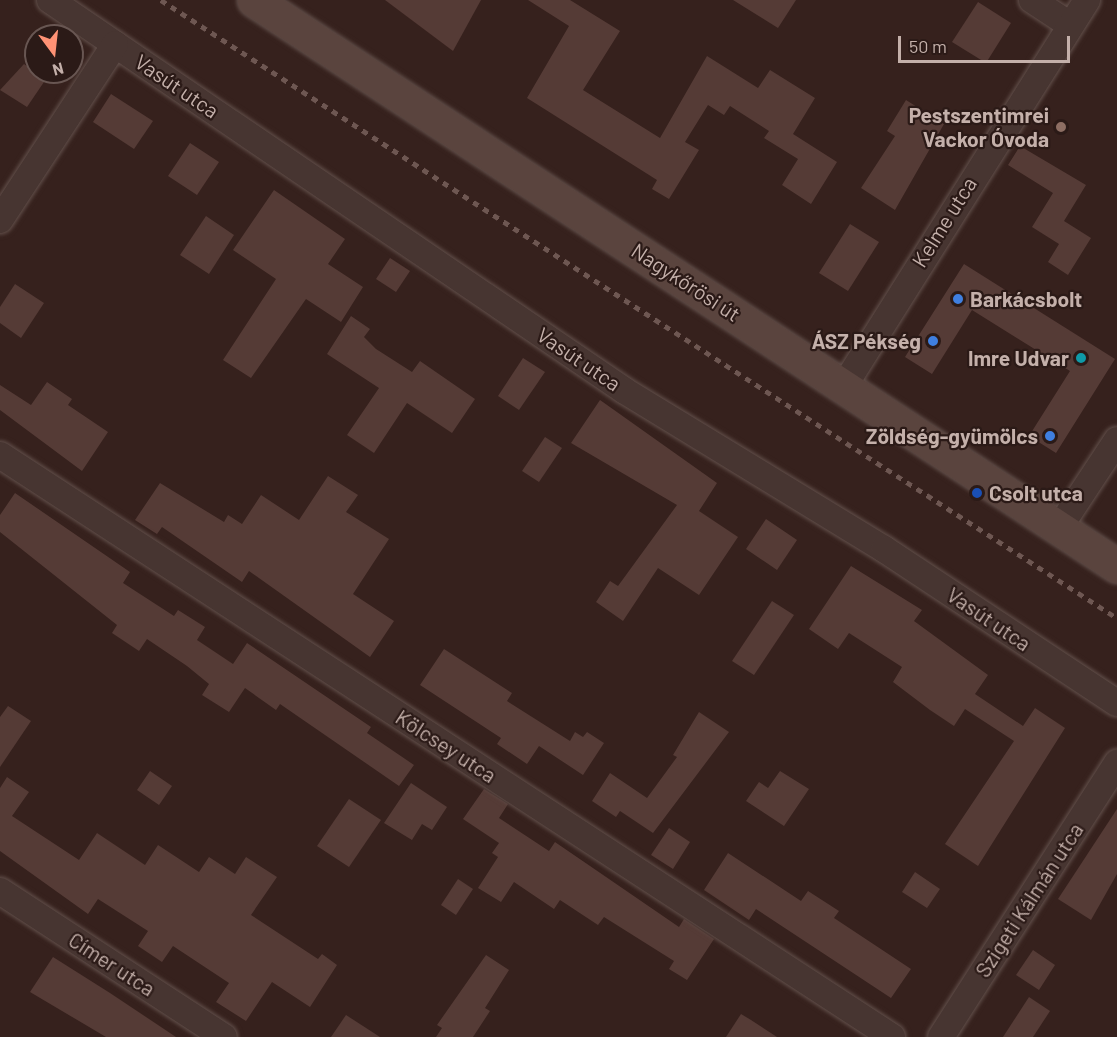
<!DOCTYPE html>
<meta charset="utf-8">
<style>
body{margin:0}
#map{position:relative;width:1117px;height:1037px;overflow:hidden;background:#36211d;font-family:Barlow,sans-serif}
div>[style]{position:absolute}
.building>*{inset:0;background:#553b36}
.roads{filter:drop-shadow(0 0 2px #62504b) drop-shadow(0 0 2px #62504b)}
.street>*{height:26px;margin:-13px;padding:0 13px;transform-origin:13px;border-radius:13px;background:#473531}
.secondary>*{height:33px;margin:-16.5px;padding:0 16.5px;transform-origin:16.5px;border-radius:16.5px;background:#5a443e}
.rail>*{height:4.5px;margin-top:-2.25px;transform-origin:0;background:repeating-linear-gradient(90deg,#6e5752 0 6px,transparent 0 12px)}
.dots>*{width:16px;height:16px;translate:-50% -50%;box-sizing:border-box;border:3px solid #2b1a17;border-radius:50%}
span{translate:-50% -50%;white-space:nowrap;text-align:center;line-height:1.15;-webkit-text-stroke:4.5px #2b1a17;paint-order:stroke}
.street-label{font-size:21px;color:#c4b0aa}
.poi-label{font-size:21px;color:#c4b0aa;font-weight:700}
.right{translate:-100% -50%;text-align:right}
.left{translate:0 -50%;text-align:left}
.north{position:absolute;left:24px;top:24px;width:60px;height:60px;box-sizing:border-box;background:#2b1a17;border:2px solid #685652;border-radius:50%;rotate:165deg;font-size:16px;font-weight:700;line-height:24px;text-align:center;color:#c4b0aa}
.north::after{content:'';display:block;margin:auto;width:21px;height:27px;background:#ff9275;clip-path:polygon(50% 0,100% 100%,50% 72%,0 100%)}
.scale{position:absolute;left:898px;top:36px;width:172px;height:27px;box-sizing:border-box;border:3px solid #c4b0aa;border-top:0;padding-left:8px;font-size:18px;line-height:21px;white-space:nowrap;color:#c4b0aa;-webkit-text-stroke:4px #2b1a17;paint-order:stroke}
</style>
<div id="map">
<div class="building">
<div style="clip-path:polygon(385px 0,481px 0,453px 51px)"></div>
<div style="clip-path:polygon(528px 0,570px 0,620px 31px,583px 90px,660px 138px,707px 56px,758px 88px,770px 70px,815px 98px,793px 134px,837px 162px,811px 204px,782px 185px,798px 159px,764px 138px,769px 131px,730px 106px,724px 115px,708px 105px,685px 142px,699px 150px,669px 199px,652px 189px,657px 180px,527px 98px,569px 26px)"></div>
<div style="clip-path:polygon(733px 0,796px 0,778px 28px)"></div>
<div style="clip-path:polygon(978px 2px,1011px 23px,986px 63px,952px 42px)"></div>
<div style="clip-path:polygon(24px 64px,46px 79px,27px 107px,0 90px)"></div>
<div style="clip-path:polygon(111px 94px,153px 121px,134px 149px,93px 122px)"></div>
<div style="clip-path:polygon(906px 100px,944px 124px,895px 210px,861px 188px,895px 136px,887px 131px)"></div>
<div style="clip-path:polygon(190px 143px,219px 162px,197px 195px,168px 176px)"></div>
<div style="clip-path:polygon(1020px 146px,1086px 185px,1064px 221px,1091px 238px,1068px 275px,1048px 262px,1059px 244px,1032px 227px,1053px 193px,1008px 165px)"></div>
<div style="clip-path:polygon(274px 190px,345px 239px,328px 264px,363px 287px,341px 322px,306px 299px,251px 378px,223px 360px,276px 279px,233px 250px)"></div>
<div style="clip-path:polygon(206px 216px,234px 235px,209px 274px,180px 255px)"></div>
<div style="clip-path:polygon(850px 224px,879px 242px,848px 291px,819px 273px)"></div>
<div style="clip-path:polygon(390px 258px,410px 271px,396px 292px,376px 279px)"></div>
<div style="clip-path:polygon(964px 264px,1115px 359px,1056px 453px,1029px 436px,1070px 371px,972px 310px,932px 374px,905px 357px)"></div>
<div style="clip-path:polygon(15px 284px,44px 303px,21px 338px,0 323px,0 307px)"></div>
<div style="clip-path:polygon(351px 316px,370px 329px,364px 337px,376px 349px,412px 372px,420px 361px,475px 399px,452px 433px,407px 403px,374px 453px,347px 435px,379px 388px,327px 354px)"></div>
<div style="clip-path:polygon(523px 358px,545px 372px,519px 410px,498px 396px)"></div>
<div style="clip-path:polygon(47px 382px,72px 399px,68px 405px,108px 432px,82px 471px,0 410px,0 385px,31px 405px)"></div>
<div style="clip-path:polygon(600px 400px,717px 483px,699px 511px,738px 537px,699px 595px,658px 568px,623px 621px,596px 602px,610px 581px,618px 586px,677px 505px,571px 443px)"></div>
<div style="clip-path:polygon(545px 437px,562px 448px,539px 482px,522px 471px)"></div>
<div style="clip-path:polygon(328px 476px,358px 495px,346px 512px,389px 539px,353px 594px,394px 621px,370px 657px,249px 571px,242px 582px,162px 527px,157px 534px,135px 520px,160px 483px,224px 522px,228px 515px,242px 524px,261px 495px,299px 520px)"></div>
<div style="clip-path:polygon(15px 493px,130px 572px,123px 583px,174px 616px,178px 610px,205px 627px,197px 640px,233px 664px,247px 643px,371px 727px,367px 733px,414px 765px,399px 786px,280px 704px,276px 710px,245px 688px,229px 712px,202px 695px,209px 684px,187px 666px,147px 639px,139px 651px,112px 633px,117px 625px,0 532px,0 515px)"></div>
<div style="clip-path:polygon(766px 519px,797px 540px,777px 570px,746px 549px)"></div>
<div style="clip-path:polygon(851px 566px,922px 610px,914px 621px,988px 675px,975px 694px,1023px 726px,1035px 708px,1065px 728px,978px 866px,945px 844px,1014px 741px,965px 709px,954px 726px,930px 710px,893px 682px,902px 667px,849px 633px,838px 649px,809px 629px)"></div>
<div style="clip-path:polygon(772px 601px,794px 615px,754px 675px,732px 661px)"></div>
<div style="clip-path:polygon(444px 649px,512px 693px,507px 701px,570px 741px,575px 732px,583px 737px,587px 732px,604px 743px,583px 775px,539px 746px,527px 764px,497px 744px,501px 738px,420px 685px)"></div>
<div style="clip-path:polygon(8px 706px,31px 721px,0 767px,0 717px)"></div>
<div style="clip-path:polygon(699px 712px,729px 732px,653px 833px,620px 811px,616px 817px,592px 801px,610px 773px,647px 798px,677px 757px,673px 755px)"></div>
<div style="clip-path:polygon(150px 771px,172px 786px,159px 805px,137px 790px)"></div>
<div style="clip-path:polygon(780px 771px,809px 789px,784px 826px,746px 801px,759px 782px,768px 788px)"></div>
<div style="clip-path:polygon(7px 777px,29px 792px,12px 816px,79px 860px,97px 833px,145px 865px,158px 845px,199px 872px,209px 857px,235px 874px,246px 857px,277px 877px,251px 915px,318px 959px,322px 954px,337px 965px,310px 1007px,272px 982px,246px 1021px,216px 1002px,229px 983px,173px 946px,162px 962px,138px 946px,148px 931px,98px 899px,88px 914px,0 851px,0 788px)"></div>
<div style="clip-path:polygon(411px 783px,447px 807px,432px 830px,422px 824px,412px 840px,384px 823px)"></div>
<div style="clip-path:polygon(484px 789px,508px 804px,499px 818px,549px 851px,555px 842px,679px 927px,684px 919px,714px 939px,687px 980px,669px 969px,674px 961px,604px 917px,598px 925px,560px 900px,554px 909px,514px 882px,501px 902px,478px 888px,498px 857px,492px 853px,499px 843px,463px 819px)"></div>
<div style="clip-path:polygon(349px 799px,381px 820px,349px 867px,317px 846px)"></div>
<div style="clip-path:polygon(1117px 809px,1117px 874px,1091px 920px,1058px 899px)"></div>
<div style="clip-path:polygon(669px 828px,690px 842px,673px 869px,651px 855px)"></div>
<div style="clip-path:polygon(728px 853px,801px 901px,808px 891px,839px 911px,834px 918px,911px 969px,891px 998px,756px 909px,749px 920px,704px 890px)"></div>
<div style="clip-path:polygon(915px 872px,940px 889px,927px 908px,902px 892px)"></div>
<div style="clip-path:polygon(458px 879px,473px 889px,456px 915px,441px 905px)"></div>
<div style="clip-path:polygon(1033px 950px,1055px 965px,1039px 990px,1016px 975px)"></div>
<div style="clip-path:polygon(486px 955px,509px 970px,485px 1008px,490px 1011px,473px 1037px,436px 1037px,442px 1028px,437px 1025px)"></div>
<div style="clip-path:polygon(53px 957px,110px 993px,176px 1037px,106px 1037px,30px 992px)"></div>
<div style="clip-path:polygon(1029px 997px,1050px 1011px,1033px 1037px,1003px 1037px)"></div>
<div style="clip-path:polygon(741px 1014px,751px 1020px,777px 1037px,726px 1037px)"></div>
<div style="clip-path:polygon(346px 1015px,380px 1037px,331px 1037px)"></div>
</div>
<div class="roads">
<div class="street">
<div style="left:50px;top:0;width:695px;rotate:34.22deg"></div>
<div style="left:625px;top:391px;width:303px;rotate:31.4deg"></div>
<div style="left:884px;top:549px;width:279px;rotate:33.5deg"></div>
<div style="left:1032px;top:0;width:45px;rotate:33.3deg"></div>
<div style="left:0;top:220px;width:210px;rotate:-56.8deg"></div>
<div style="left:844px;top:386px;width:456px;rotate:-57.8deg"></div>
<div style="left:0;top:455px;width:1065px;rotate:33.12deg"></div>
<div style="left:1059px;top:528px;width:105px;rotate:-56.6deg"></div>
<div style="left:0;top:891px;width:267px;rotate:33.1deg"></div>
<div style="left:941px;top:1037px;width:326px;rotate:-57.3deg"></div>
</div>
<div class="secondary">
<div style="left:254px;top:0;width:1032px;rotate:33.26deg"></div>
</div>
</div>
<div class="rail">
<div style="left:161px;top:0;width:1138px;rotate:32.88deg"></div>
</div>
<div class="dots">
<div style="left:1061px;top:127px;background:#8d6e63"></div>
<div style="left:958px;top:299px;background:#3f7fe0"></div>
<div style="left:933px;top:341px;background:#3f7fe0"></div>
<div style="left:1081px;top:358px;background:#0f9aa8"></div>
<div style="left:1050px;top:436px;background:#3f7fe0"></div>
<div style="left:977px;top:493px;background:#1a4fb4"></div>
</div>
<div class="street-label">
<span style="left:177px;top:86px;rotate:34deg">Vasút utca</span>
<span style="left:944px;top:222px;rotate:-58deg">Kelme utca</span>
<span style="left:686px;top:282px;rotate:33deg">Nagykőrösi út</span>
<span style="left:579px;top:359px;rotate:34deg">Vasút utca</span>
<span style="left:989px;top:619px;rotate:34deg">Vasút utca</span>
<span style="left:446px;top:746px;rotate:33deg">Kölcsey utca</span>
<span style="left:1029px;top:900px;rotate:-57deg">Szigeti Kálmán utca</span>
<span style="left:112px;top:964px;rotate:33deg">Címer utca</span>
</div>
<div class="poi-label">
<span class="right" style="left:1049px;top:127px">Pestszentimrei<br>Vackor Óvoda</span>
<span class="left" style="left:970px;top:299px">Barkácsbolt</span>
<span class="right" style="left:921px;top:341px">ÁSZ Pékség</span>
<span class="right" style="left:1069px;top:358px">Imre Udvar</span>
<span class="right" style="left:1038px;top:436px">Zöldség-gyümölcs</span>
<span class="left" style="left:989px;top:493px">Csolt utca</span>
</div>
<div class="north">N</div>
<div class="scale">50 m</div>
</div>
